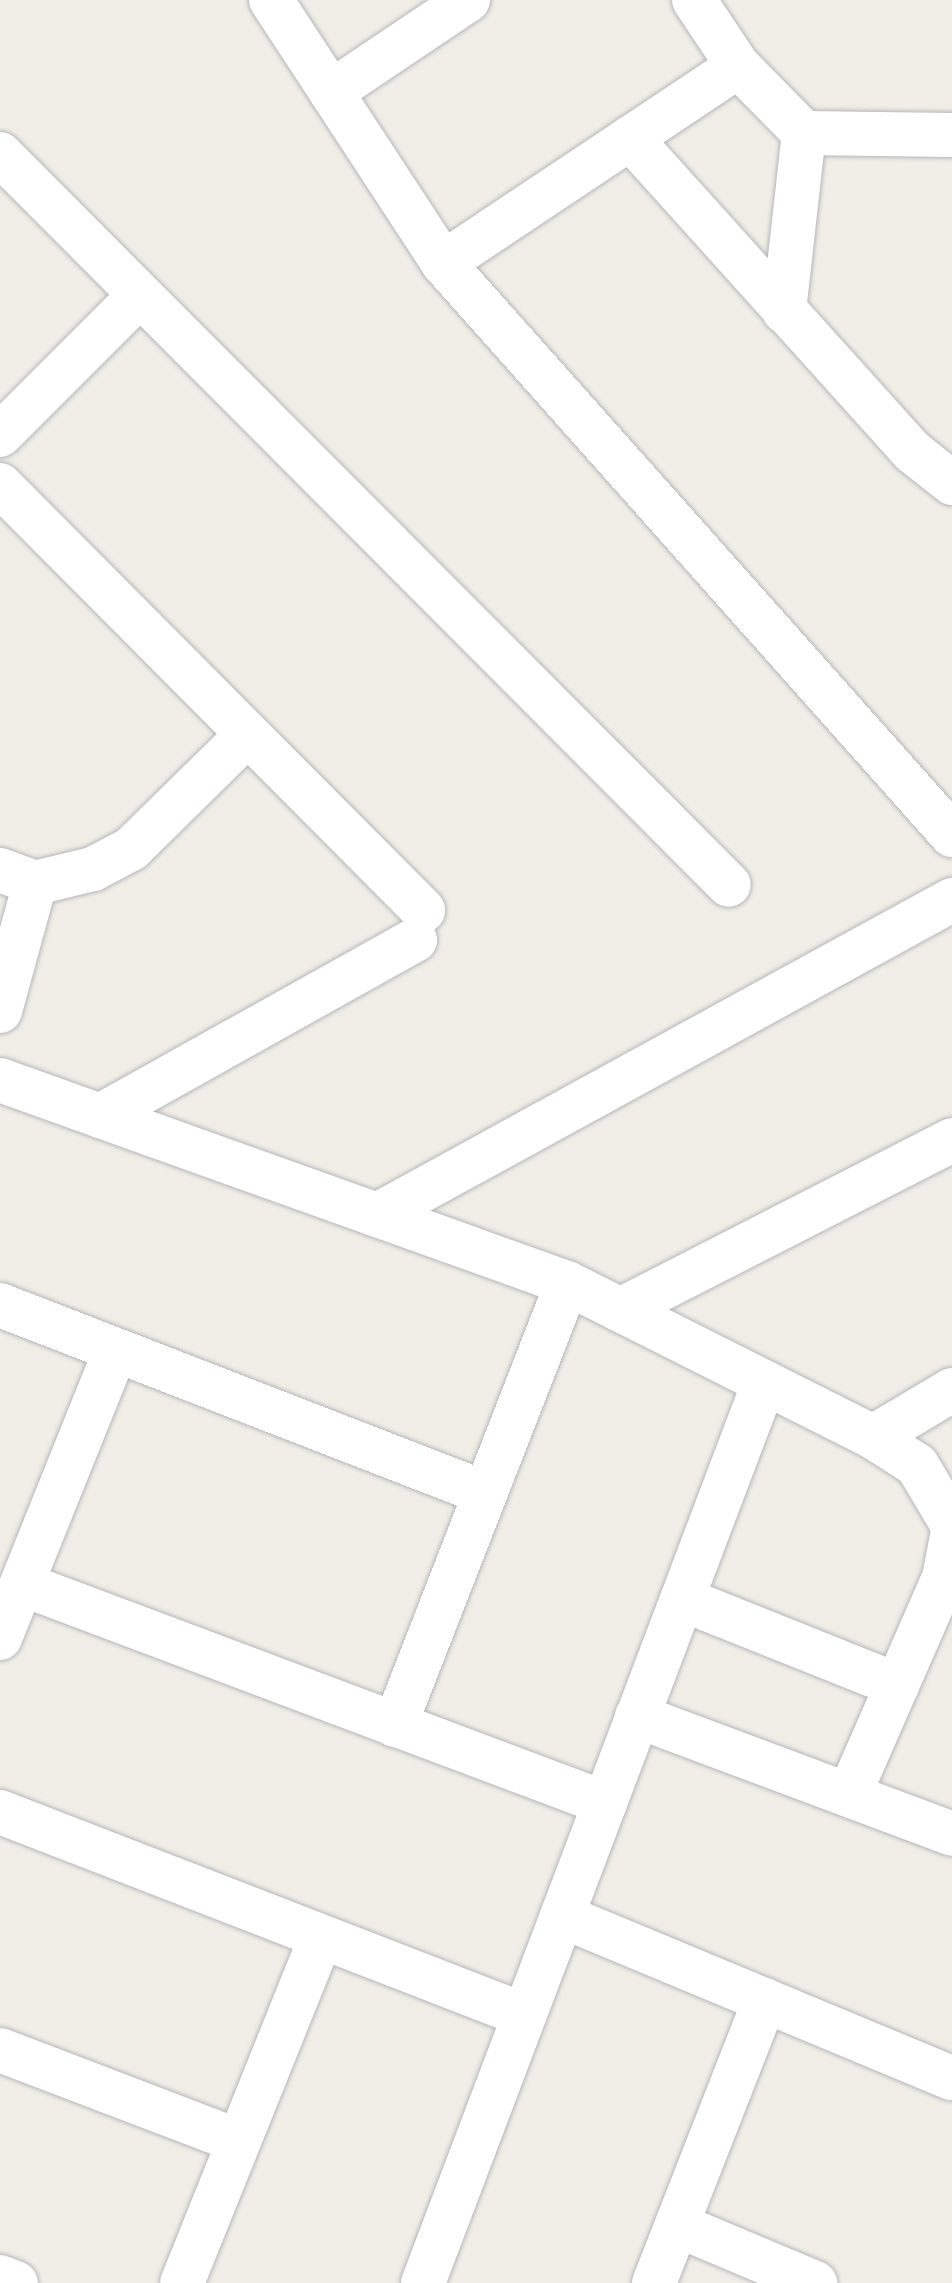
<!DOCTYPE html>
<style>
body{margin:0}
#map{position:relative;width:952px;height:2283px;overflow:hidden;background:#f0eee6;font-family:Ubuntu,sans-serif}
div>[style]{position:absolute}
.roads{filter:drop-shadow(0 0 2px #b4b7bb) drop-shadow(0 0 2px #b4b7bb)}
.minor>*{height:44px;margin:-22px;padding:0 22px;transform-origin:22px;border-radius:22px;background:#fff}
span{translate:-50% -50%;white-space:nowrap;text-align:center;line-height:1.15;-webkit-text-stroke:8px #fff;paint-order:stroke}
</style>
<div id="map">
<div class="roads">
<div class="minor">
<div style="left:271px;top:0;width:314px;rotate:56.8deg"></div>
<div style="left:443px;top:263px;width:766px;rotate:48.34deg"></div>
<div style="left:694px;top:0;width:79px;rotate:56.3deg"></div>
<div style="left:738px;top:66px;width:94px;rotate:45.4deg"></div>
<div style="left:804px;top:133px;width:148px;rotate:0.8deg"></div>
<div style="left:331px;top:92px;width:165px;rotate:-33.9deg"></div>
<div style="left:630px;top:138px;width:423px;rotate:48deg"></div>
<div style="left:913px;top:452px;width:50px;rotate:38.5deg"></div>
<div style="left:0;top:154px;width:1032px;rotate:45.08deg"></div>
<div style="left:443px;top:263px;width:355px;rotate:-33.7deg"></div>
<div style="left:784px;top:311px;width:179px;rotate:-83.6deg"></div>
<div style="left:0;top:435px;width:198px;rotate:-45deg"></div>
<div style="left:0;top:485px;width:600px;rotate:45.14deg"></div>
<div style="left:0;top:870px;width:37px;rotate:20deg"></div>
<div style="left:35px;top:883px;width:60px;rotate:-13.6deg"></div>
<div style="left:93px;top:869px;width:43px;rotate:-27.8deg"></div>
<div style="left:131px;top:849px;width:161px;rotate:-44.5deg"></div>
<div style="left:0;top:1011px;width:133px;rotate:-74.7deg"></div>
<div style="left:0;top:1080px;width:602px;rotate:19.7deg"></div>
<div style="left:567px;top:1283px;width:343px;rotate:26.7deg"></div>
<div style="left:873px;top:1437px;width:52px;rotate:32.5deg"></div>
<div style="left:917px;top:1465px;width:69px;rotate:59.3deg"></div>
<div style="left:100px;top:1116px;width:361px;rotate:-29.2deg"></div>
<div style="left:377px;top:1215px;width:656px;rotate:-28.72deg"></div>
<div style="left:0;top:1305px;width:520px;rotate:21.19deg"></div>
<div style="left:620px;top:1310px;width:373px;rotate:-27.1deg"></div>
<div style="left:873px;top:1437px;width:92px;rotate:-30.7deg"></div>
<div style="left:22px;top:1584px;width:623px;rotate:20.59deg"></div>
<div style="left:682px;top:1599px;width:232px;rotate:21.8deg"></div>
<div style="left:0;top:1638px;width:310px;rotate:-68.1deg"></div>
<div style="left:637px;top:1716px;width:336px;rotate:20.5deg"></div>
<div style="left:395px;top:1725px;width:474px;rotate:-68.7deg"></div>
<div style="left:849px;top:1795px;width:237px;rotate:-66.4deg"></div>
<div style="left:944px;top:1578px;width:43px;rotate:-79.2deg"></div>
<div style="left:0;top:1812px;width:562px;rotate:21.18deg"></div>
<div style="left:562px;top:1916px;width:422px;rotate:22.6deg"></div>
<div style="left:0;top:2050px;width:255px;rotate:20.9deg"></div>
<div style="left:677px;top:2225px;width:150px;rotate:22.8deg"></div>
<div style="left:0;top:2277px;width:17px;rotate:21deg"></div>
<div style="left:182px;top:2283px;width:373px;rotate:-68.1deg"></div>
<div style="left:423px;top:2283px;width:962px;rotate:-69.25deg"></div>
<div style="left:654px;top:2283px;width:304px;rotate:-68.6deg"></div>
</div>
</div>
</div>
